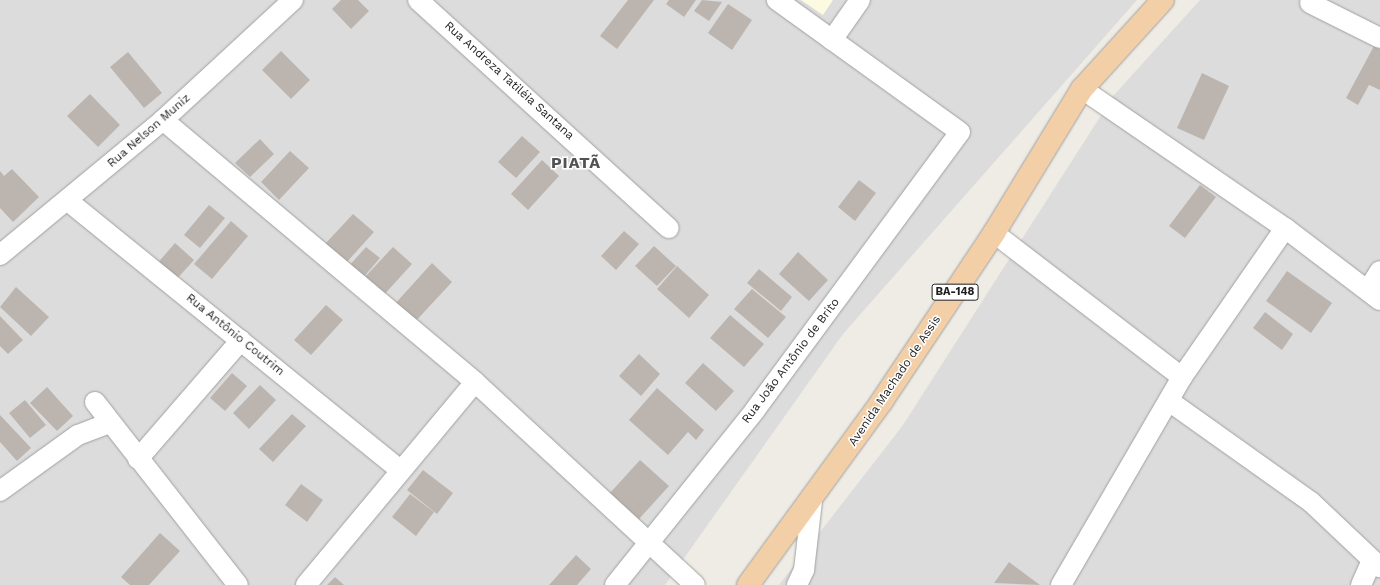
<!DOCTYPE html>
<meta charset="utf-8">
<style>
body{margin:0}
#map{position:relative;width:1380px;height:585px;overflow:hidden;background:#efece6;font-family:"Work Sans",sans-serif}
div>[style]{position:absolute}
.residential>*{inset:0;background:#dddcdc}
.education>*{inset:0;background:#fcfbe2}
.building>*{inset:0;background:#bcb5af}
.roads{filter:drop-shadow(0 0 1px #a0a0a0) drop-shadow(0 0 1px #a0a0a0)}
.street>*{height:20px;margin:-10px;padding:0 10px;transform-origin:10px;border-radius:10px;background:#fff}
.primary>*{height:22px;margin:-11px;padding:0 11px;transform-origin:11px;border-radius:11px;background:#f3cfa7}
span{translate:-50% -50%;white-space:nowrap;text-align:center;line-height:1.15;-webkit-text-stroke:3px #fff;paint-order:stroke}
.shield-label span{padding:1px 3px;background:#fff;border:1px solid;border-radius:3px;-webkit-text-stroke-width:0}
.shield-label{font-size:11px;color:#1f1f1f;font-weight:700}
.street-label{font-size:12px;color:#1f1f1f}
.district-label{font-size:16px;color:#525252;font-weight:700;letter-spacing:1px}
</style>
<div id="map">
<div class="residential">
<div style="clip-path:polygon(0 0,1137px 0,843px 334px,665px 585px,0 585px)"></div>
<div style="clip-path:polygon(1200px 0,1380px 0,1380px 585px,779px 585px,903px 425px,1114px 95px)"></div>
</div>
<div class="education">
<div style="clip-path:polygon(801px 0,833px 0,823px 15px)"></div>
</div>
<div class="building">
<div style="clip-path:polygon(341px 0,358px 0,369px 11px,351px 29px,332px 9px)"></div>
<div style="clip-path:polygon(628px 0,654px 0,617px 49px,600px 36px)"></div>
<div style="clip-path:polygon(669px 0,696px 0,684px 17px,666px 4px)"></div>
<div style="clip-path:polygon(702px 0,722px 2px,709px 21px,694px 11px)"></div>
<div style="clip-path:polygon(728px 4px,752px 20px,732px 50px,708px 33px)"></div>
<div style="clip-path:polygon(1374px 46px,1380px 49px,1380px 90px,1369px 85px,1358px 105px,1346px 98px)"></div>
<div style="clip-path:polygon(281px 51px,310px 80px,291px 99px,262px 70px)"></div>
<div style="clip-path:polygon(128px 52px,162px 93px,144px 108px,110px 67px)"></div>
<div style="clip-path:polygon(1202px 73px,1229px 86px,1204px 140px,1177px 128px)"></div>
<div style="clip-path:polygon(90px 94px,120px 125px,98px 147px,67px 116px)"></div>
<div style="clip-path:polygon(522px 136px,540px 152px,516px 178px,498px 162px)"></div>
<div style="clip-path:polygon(260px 139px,274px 154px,250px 177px,235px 163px)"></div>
<div style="clip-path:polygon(290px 151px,309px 168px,279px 200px,261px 182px)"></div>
<div style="clip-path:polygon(542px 160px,559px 176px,528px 210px,511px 194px)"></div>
<div style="clip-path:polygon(12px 169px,39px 197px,13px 222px,0 208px,0 171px,4px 176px)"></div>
<div style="clip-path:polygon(859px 180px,876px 193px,855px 221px,838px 207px)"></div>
<div style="clip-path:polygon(1200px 185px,1216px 197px,1185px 238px,1169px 226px)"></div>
<div style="clip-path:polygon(209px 205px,225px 218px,200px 248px,184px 235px)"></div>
<div style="clip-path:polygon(353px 214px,374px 232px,346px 263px,325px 244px)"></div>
<div style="clip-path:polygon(231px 221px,248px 236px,212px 279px,194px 264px)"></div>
<div style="clip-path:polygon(624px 231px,639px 244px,616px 270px,601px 256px)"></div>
<div style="clip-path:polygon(175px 243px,194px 260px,174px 282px,156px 265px)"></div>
<div style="clip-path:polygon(654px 246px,676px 266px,657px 286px,635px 266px)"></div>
<div style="clip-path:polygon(366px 247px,380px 258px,362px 279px,348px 267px)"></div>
<div style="clip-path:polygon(393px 247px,412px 264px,382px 297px,363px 279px)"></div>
<div style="clip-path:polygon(798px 252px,828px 280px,809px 301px,779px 274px)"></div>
<div style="clip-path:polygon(432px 263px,452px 282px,413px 324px,393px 306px)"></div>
<div style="clip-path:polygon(677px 266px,709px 295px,689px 318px,657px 289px)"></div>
<div style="clip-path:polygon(759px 269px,792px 297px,781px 311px,747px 283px)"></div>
<div style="clip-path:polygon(1287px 271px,1332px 303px,1311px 333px,1266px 301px)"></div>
<div style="clip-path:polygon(16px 287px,49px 317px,31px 336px,0 307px)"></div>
<div style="clip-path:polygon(752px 289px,786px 317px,768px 338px,734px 309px)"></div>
<div style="clip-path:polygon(326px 305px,343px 320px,311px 355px,294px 340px)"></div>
<div style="clip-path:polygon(1265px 312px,1293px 334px,1282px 350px,1253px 328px)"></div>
<div style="clip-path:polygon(730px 315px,764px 344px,744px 367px,710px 338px)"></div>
<div style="clip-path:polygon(0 316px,23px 340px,8px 354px,0 346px)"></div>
<div style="clip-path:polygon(639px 354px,660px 374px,641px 396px,619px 376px)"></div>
<div style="clip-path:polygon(703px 363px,734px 391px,716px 411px,685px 383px)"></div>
<div style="clip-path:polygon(232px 373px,247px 386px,225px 411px,210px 398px)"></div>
<div style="clip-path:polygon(260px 385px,276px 400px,249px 429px,233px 413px)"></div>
<div style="clip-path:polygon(47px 387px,73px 416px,57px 431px,30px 403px)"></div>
<div style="clip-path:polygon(657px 388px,704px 430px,696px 440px,688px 432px,668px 455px,629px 420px)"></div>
<div style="clip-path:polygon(25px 400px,46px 425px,30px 438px,9px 413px)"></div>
<div style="clip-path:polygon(292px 414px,306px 426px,273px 462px,259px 449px)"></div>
<div style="clip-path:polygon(0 415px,31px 448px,17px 461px,0 442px)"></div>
<div style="clip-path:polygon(640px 460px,669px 486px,639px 519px,610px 493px)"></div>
<div style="clip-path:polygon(423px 470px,453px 493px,437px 514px,407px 490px)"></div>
<div style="clip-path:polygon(301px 484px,323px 500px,307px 522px,285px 505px)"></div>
<div style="clip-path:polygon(410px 494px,434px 512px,416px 536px,392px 517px)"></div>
<div style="clip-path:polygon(160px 533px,180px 551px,149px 585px,130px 585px,121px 577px)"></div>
<div style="clip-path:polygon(576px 555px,591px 569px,577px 585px,549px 585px)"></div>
<div style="clip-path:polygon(1009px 562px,1040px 585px,994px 583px)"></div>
<div style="clip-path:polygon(335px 577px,344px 585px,327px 585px)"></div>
</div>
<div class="roads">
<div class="street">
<div style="left:418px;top:0;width:339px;rotate:42.3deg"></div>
<div style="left:1310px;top:3px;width:78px;rotate:26.6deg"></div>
<div style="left:832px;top:40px;width:49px;rotate:-55deg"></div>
<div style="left:1082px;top:89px;width:246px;rotate:34.4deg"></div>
<div style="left:1285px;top:228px;width:119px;rotate:37.2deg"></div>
<div style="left:163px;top:120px;width:407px;rotate:40deg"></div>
<div style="left:475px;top:382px;width:299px;rotate:42.7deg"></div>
<div style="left:68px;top:201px;width:427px;rotate:39deg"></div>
<div style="left:994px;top:233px;width:237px;rotate:37.5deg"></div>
<div style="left:0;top:255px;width:212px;rotate:-39.6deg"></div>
<div style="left:163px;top:120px;width:177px;rotate:-42.7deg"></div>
<div style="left:1368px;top:290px;width:22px;rotate:-58deg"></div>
<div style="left:1169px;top:401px;width:174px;rotate:35.4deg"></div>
<div style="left:1311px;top:502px;width:95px;rotate:43.3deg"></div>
<div style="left:95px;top:402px;width:232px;rotate:52deg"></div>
<div style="left:138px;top:459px;width:157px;rotate:-49.1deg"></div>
<div style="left:0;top:491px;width:96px;rotate:-35.7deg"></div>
<div style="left:78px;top:435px;width:34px;rotate:-21deg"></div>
<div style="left:306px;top:585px;width:264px;rotate:-50.2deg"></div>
<div style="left:615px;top:585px;width:224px;rotate:-51.3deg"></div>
<div style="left:755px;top:410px;width:345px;rotate:-53.6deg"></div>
<div style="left:960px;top:132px;width:226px;rotate:-144.2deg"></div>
<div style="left:797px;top:585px;width:17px;rotate:-65deg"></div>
<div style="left:804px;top:570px;width:69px;rotate:-83.4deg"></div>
<div style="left:1061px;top:585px;width:241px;rotate:-59.8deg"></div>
<div style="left:1182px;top:377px;width:181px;rotate:-55.3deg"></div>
<div style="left:1361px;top:585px;width:24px;rotate:-66deg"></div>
</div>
<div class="primary">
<div style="left:748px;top:585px;width:228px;rotate:-53.9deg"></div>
<div style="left:882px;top:401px;width:202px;rotate:-56.3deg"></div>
<div style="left:994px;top:233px;width:169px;rotate:-58.6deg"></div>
<div style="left:1082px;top:89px;width:120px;rotate:-47.7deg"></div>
</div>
</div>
<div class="shield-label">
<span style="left:955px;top:292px">BA-148</span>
</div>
<div class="street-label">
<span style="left:509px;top:81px;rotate:42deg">Rua Andreza Tatiléia Santana</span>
<span style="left:149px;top:131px;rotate:-41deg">Rua Nelson Muniz</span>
<span style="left:235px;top:335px;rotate:39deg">Rua Antônio Coutrim</span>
<span style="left:791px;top:361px;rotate:-53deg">Rua João Antônio de Brito</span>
<span style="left:895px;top:381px;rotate:-56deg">Avenida Machado de Assis</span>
</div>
<div class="district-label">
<span style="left:576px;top:163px">PIATÃ</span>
</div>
</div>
